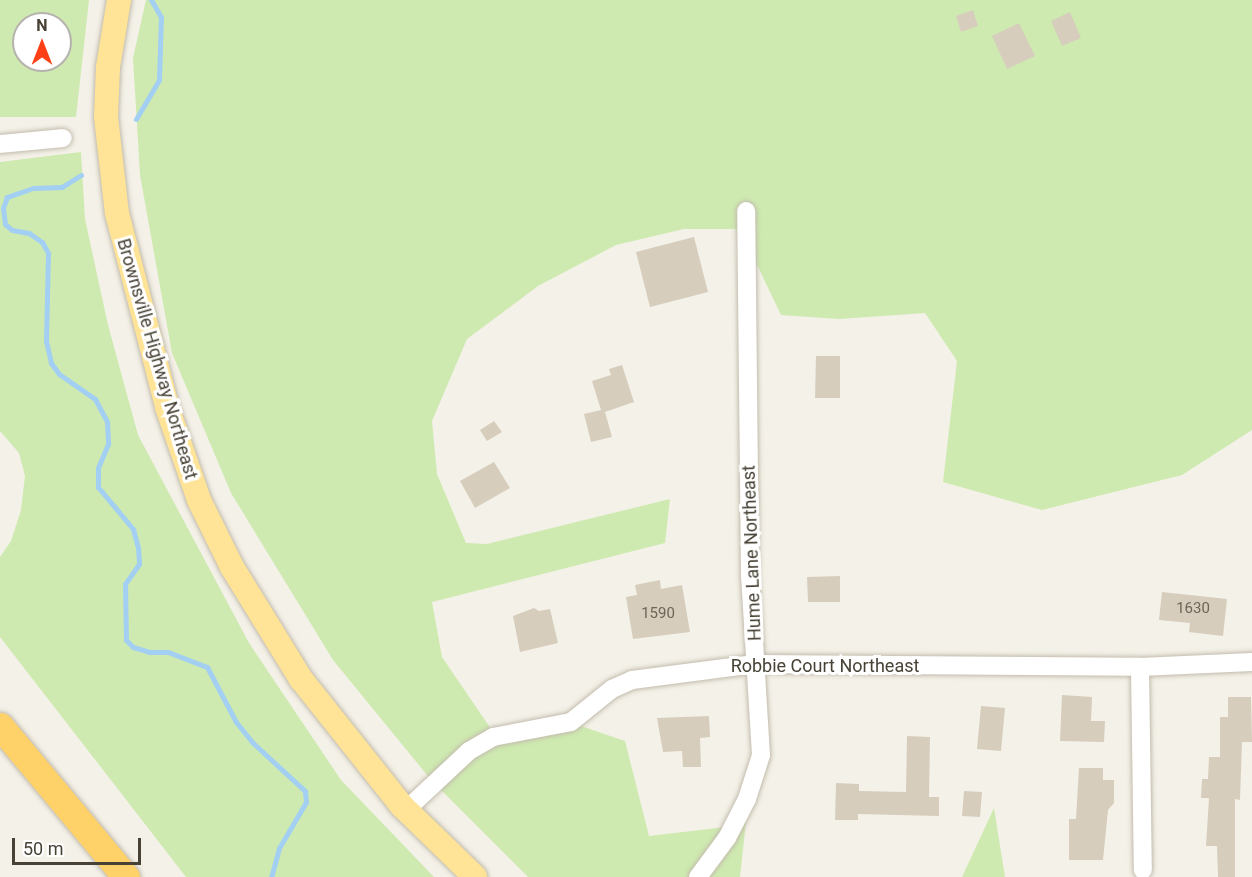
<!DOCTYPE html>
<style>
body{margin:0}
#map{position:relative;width:1252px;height:877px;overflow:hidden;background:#f4f1e8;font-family:Roboto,sans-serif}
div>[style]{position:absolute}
.green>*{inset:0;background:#ceeab0}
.stream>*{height:5px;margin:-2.5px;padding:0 2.5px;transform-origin:2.5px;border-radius:2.5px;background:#a3d0f2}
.building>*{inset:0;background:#d7cdbd}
.roads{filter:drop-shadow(0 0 2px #c3bcad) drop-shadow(0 0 2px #c3bcad)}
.minor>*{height:18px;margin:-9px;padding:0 9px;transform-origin:9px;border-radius:9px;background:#fff}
.major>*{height:24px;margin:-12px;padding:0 12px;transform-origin:12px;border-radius:12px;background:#ffe497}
.highway>*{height:27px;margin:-13.5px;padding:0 13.5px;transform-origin:13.5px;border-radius:13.5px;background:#ffd269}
span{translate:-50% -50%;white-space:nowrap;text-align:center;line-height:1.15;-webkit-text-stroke:6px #fff;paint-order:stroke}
.number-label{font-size:15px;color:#6c6558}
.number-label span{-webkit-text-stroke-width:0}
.street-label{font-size:18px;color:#484236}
.north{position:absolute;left:12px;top:12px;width:60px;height:60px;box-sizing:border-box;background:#fff;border:2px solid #b6b3af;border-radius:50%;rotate:0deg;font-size:16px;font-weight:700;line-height:24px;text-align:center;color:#484236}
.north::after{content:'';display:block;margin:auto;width:21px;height:27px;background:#ff3f15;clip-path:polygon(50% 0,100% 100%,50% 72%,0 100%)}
.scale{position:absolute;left:12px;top:838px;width:129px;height:27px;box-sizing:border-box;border:3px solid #484236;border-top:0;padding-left:8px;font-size:18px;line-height:21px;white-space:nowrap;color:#484236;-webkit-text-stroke:4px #fff;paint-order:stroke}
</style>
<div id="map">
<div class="green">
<div style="clip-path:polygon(evenodd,0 0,89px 0,76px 117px,0 117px,0 0,24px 24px,60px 24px,60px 60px,24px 60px,24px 24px)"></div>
<div style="clip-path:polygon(146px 0,1252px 0,1252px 430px,1182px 475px,1042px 510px,943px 482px,957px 361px,925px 313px,839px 319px,781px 315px,740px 229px,684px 229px,616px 245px,538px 286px,467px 339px,432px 421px,437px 474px,466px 543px,487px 544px,670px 499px,665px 543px,432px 602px,442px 657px,491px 729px,578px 725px,625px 741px,649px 836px,726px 827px,749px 794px,740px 877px,528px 877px,432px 781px,333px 660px,231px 493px,172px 353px,140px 175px,133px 58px)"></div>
<div style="clip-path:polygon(81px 152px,85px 219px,108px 325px,138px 435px,249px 643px,341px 780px,434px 877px,186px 877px,0 637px,0 557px,11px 541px,21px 510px,25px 476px,19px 453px,0 431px,0 162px)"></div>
<div style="clip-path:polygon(994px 808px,1005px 877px,962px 877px)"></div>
</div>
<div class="stream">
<div style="left:136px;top:119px;width:45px;rotate:-59.5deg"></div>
<div style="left:159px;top:80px;width:63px;rotate:-88.2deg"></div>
<div style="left:161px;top:17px;width:20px;rotate:-120deg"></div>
<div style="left:81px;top:175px;width:22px;rotate:148deg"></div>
<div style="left:62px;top:187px;width:29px;rotate:178deg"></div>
<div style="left:33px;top:188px;width:28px;rotate:161deg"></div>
<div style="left:7px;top:197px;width:12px;rotate:110deg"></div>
<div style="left:3px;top:208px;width:16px;rotate:83deg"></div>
<div style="left:5px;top:224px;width:9px;rotate:41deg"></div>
<div style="left:12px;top:230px;width:17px;rotate:10deg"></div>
<div style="left:29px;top:233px;width:16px;rotate:35deg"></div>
<div style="left:42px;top:242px;width:13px;rotate:61deg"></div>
<div style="left:48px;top:253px;width:88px;rotate:91.3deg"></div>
<div style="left:46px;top:341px;width:23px;rotate:77deg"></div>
<div style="left:51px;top:363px;width:14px;rotate:54deg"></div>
<div style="left:59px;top:374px;width:44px;rotate:34.8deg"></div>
<div style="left:95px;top:399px;width:26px;rotate:62deg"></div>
<div style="left:107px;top:422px;width:22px;rotate:87deg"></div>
<div style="left:108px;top:444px;width:26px;rotate:113deg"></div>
<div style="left:98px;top:468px;width:19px;rotate:90deg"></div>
<div style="left:98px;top:487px;width:55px;rotate:50.2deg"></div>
<div style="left:133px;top:529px;width:20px;rotate:75deg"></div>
<div style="left:138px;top:548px;width:16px;rotate:86deg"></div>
<div style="left:139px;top:564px;width:24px;rotate:125deg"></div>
<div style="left:125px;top:584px;width:56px;rotate:89deg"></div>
<div style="left:126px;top:640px;width:10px;rotate:45deg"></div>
<div style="left:133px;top:647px;width:17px;rotate:17deg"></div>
<div style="left:149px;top:652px;width:19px"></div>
<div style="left:168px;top:652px;width:42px;rotate:21deg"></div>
<div style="left:207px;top:667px;width:62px;rotate:62.2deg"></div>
<div style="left:236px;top:722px;width:27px;rotate:51deg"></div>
<div style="left:253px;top:743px;width:71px;rotate:42.7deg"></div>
<div style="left:305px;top:791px;width:11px;rotate:85deg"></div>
<div style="left:306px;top:802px;width:53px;rotate:120.4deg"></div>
<div style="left:279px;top:848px;width:30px;rotate:105deg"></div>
</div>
<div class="building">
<div style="clip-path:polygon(973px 10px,978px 26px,961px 32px,956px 16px)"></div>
<div style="clip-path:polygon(1070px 12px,1081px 38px,1062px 46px,1051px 21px)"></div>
<div style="clip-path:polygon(1019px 23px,1035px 56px,1007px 69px,992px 36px)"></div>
<div style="clip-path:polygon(694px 237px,708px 292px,650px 307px,636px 252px)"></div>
<div style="clip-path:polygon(816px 356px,840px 356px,840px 398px,815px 398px)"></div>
<div style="clip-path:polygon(622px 365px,634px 402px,605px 412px,612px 437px,591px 442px,584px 414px,601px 410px,592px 381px,611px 375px,609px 369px)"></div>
<div style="clip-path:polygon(494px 421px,502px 432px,487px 441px,480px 430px)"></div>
<div style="clip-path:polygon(494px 462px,510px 488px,475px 508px,460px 481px)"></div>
<div style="clip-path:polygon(840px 576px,840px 602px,808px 602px,807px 577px)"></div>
<div style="clip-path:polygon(660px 580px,661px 589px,682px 585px,690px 632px,633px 639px,626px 597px,637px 595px,635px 585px)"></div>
<div style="clip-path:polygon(1162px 592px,1227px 599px,1223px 636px,1189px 632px,1190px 623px,1159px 620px)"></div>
<div style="clip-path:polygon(534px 608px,539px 611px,550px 609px,558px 643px,520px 652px,513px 616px)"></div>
<div style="clip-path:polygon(1062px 695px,1092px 697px,1091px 721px,1105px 721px,1104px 742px,1060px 741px)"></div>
<div style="clip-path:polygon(1228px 697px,1251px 697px,1252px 742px,1242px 742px,1240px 800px,1235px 799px,1235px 877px,1218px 877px,1217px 846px,1206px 846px,1209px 798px,1201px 798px,1202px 779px,1208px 779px,1209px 757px,1220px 757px,1220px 717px,1228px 717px)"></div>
<div style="clip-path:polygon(981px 706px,1005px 708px,1001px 751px,977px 749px)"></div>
<div style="clip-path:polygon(709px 716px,710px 737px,700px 738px,701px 767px,683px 767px,682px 751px,663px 752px,657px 718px)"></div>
<div style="clip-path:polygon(907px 736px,930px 737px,929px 797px,939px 797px,939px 816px,858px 814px,858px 820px,835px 820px,836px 783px,859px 784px,859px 791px,906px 792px)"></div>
<div style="clip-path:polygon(1079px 768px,1103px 768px,1103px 780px,1114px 780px,1114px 803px,1108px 810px,1103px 860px,1069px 860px,1069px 819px,1076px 819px)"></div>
<div style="clip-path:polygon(964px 791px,982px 792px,980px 817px,962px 816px)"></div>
</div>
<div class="roads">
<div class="minor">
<div style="left:0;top:144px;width:63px;rotate:-5.4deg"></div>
<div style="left:1140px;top:667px;width:203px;rotate:89.2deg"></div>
<div style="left:406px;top:810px;width:86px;rotate:-43.1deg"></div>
<div style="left:469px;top:751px;width:28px;rotate:-30deg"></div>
<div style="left:493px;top:737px;width:79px;rotate:-10.9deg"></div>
<div style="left:571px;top:722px;width:53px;rotate:-38.8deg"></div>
<div style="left:612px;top:689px;width:22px;rotate:-24deg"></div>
<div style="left:632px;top:680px;width:124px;rotate:-7.4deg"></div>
<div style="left:755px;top:664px;width:385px;rotate:0.4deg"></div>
<div style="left:1140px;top:667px;width:112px;rotate:-2.6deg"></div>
<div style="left:698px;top:877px;width:49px;rotate:-53.4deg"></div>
<div style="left:727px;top:838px;width:44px;rotate:-62.9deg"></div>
<div style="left:747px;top:799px;width:46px;rotate:-72.3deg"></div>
<div style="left:761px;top:755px;width:180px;rotate:-93.5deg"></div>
<div style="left:750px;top:575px;width:364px;rotate:-90.6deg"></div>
</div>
<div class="major">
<div style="left:119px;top:0;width:68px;rotate:99.3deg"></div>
<div style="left:108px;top:67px;width:50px;rotate:92.3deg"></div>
<div style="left:106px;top:117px;width:97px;rotate:83.5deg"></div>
<div style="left:117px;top:213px;width:200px;rotate:75.5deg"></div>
<div style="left:167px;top:407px;width:98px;rotate:71deg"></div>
<div style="left:199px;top:500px;width:75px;rotate:63.8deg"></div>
<div style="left:232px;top:567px;width:132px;rotate:58.4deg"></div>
<div style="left:301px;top:679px;width:162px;rotate:51.5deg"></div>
<div style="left:402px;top:806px;width:102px;rotate:44.2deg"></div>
</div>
<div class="highway">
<div style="left:0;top:726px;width:197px;rotate:50.2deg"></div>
</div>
</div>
<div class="number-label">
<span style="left:1193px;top:609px">1630</span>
<span style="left:658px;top:614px">1590</span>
</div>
<div class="street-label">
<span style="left:157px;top:359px;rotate:74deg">Brownsville Highway Northeast</span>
<span style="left:752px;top:553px;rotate:-92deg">Hume Lane Northeast</span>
<span style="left:825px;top:666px">Robbie Court Northeast</span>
</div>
<div class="north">N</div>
<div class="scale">50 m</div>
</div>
